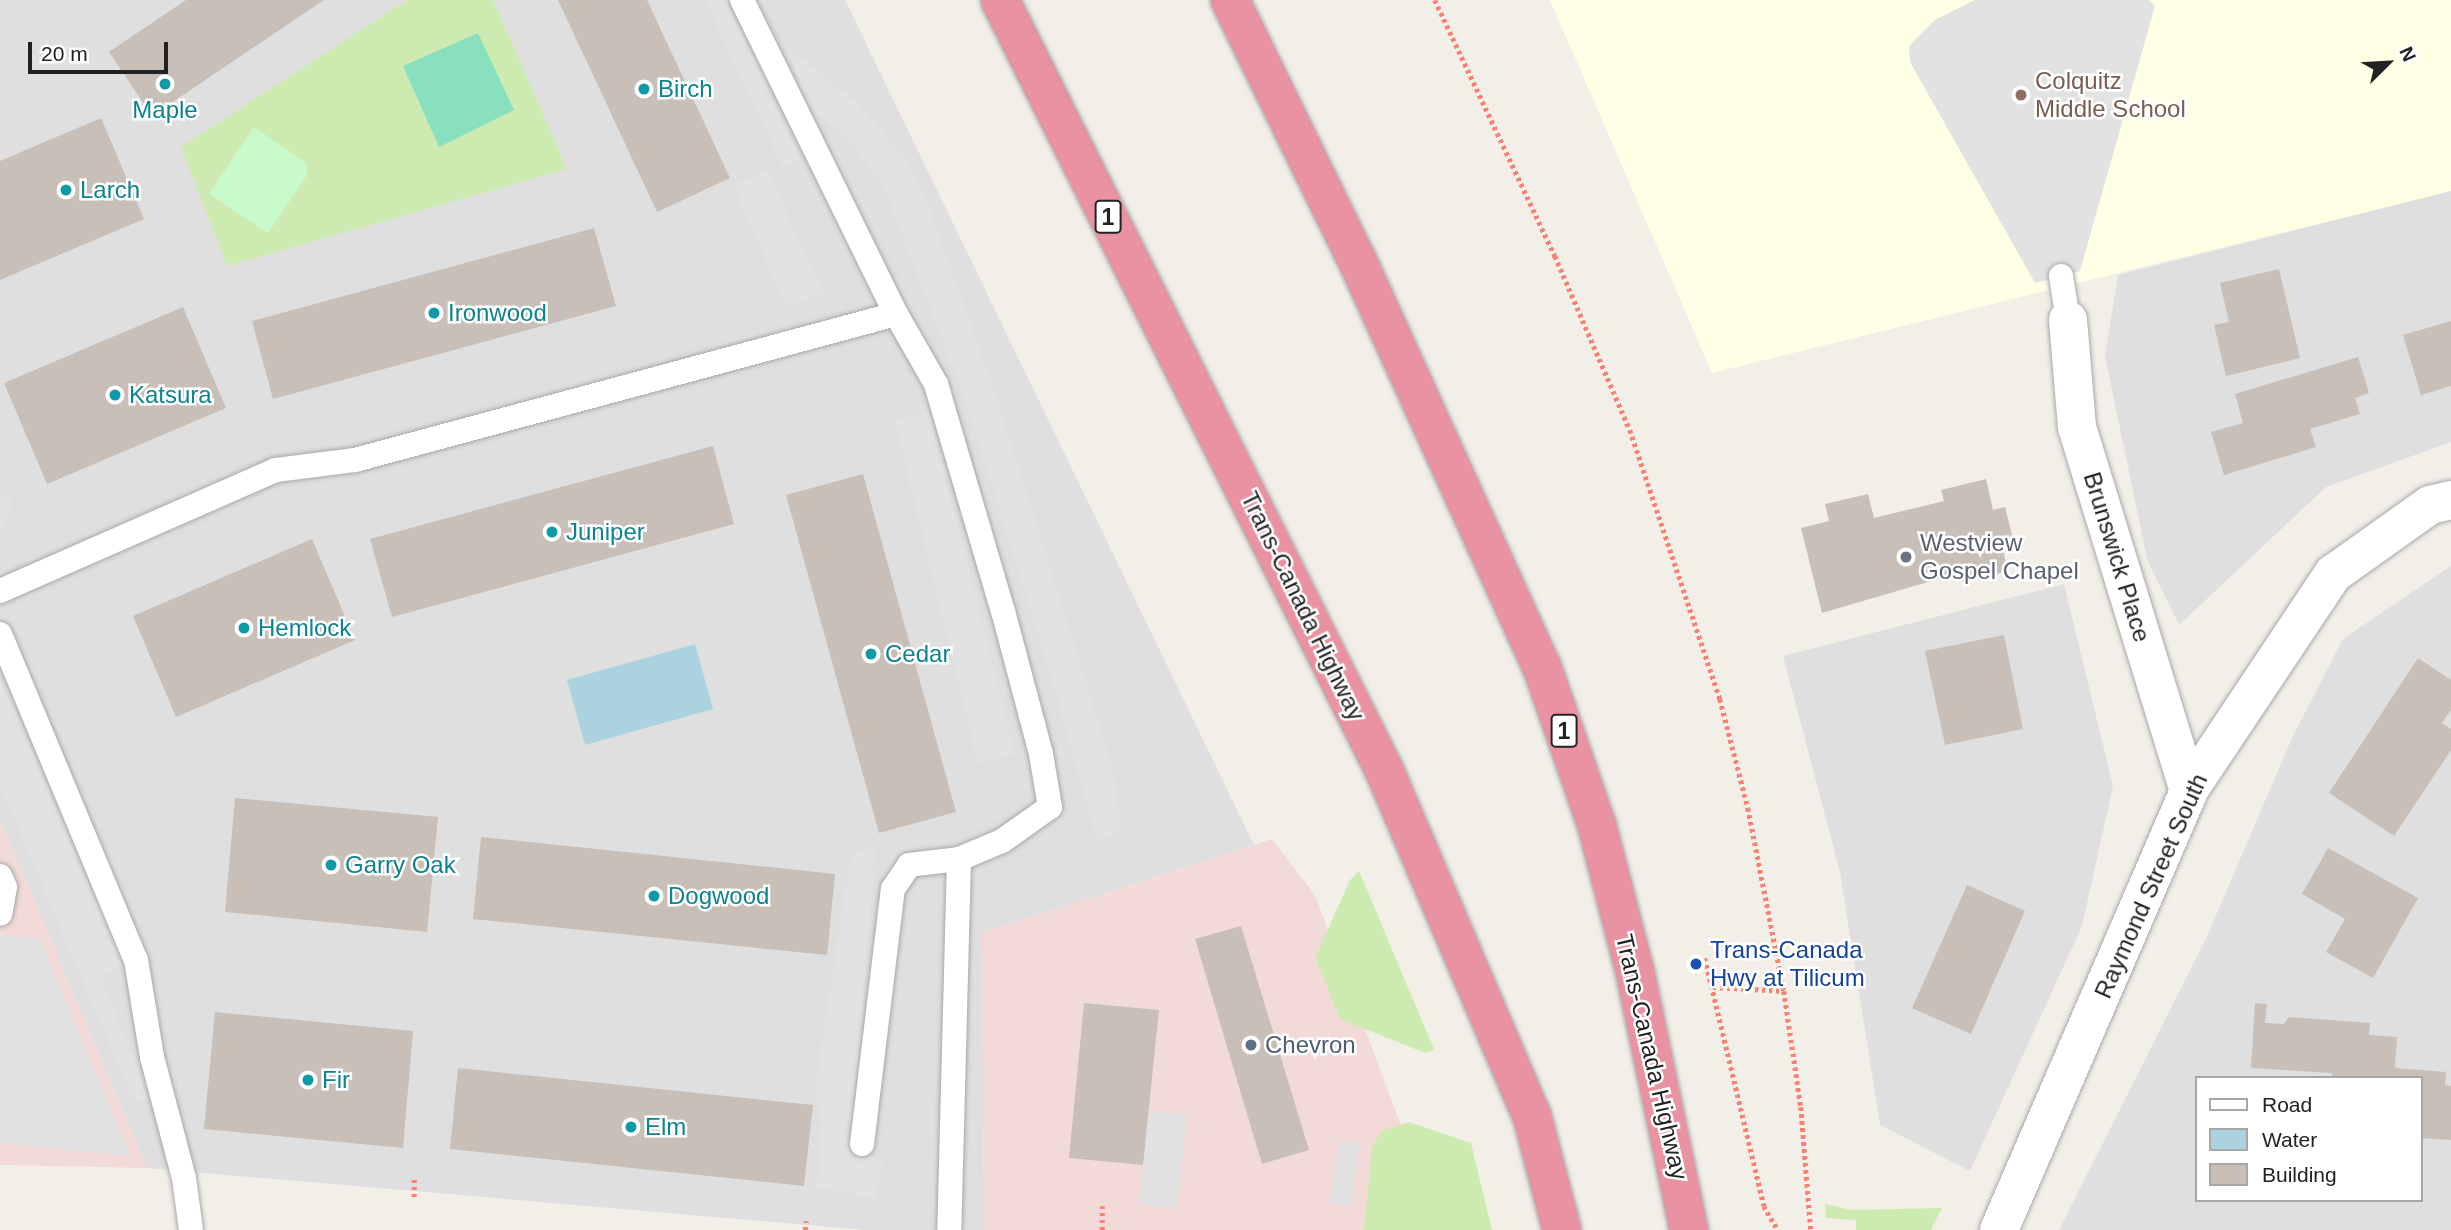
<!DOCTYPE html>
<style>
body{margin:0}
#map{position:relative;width:2451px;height:1230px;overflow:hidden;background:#f2efe9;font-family:Arial,sans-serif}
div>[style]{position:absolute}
.residential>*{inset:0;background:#e0dfdf}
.commercial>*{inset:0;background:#f2dad9}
.education>*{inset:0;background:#ffffe5}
.grass>*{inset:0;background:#cdebb0}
.park>*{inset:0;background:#c8facc}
.pitch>*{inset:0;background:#88e0be}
.parking>*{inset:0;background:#e2e2e2}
.water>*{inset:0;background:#aad3df}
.building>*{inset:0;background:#c7bfb8}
.path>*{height:4.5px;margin-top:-2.25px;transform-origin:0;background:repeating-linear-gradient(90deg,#fa8072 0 3.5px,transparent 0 7px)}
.roads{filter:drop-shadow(0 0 2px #a9a9a9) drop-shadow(0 0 2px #a9a9a9)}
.lane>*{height:24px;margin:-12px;padding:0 12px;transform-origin:12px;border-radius:12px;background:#fff}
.street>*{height:38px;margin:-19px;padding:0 19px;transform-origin:19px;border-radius:19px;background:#fff}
.highway>*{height:38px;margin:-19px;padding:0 19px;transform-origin:19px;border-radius:19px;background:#e892a2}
.dots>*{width:19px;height:19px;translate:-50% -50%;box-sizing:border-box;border:4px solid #fff;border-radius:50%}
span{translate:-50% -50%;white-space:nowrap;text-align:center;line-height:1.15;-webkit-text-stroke:5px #fff;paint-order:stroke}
.shield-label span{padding:2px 5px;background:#fff;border:2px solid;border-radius:5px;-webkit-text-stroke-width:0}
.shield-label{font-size:23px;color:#222;font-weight:700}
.education-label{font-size:24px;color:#785e54}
.left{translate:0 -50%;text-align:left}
.culture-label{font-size:24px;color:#0d838f}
.worship-label{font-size:24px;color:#5b616d}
.street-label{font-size:24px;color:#222}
.transit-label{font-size:24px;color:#164399}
.service-label{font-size:24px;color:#4e5e75}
.legend{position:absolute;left:2195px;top:1076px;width:228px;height:126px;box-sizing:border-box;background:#fff;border:2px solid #a7a7a7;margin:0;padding:9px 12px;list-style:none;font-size:21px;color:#222}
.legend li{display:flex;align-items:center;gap:14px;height:35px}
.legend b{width:35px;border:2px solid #a7a7a7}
.north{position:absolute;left:2353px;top:28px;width:70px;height:70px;-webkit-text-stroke:5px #fff;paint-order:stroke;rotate:66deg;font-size:19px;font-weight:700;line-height:28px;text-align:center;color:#222}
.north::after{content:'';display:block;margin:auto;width:24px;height:32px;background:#222;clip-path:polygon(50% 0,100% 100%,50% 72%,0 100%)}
.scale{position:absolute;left:28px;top:42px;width:140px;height:32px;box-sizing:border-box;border:4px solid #222;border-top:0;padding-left:9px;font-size:21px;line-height:24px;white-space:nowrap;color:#222;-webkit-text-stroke:5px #fff;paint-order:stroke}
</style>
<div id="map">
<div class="residential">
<div style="clip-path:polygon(0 0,845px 0,1254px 845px,982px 933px,984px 1230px,865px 1230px,147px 1168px,0 820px)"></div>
<div style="clip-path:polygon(2451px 191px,2451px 442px,2326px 487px,2179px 625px,2147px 559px,2105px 356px,2118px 275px)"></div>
<div style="clip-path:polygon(evenodd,2451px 566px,2451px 1230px,2059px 1230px,2205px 941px,2292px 738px,2343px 639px,2451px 566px,2197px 1078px,2421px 1078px,2421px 1200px,2197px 1200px,2197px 1078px)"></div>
<div style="clip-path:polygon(2064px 584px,2113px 786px,2082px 926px,1970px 1171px,1880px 1125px,1840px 872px,1783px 656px)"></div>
</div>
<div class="commercial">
<div style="clip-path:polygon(0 820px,147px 1168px,0 1165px)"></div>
<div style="clip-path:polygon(1272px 839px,1315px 895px,1440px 1230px,984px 1230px,982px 933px)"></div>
</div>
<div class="education">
<div style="clip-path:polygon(1550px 0,2451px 0,2451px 191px,1712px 373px)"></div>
</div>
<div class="grass">
<div style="clip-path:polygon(evenodd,407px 0,493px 0,567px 169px,227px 266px,181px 147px,407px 0,403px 66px,495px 70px,514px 110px,403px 66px)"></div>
<div style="clip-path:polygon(1359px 871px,1434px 1049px,1425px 1053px,1340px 1019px,1315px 958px,1350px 880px)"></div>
<div style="clip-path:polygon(1409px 1122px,1471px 1143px,1492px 1230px,1364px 1230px,1372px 1148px,1381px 1131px)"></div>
<div style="clip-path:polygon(1825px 1204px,1851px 1210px,1942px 1208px,1931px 1230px,1856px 1230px,1856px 1220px,1826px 1218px)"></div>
</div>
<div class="park">
<div style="clip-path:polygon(254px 127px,306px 163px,307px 175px,268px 233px,209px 194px)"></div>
</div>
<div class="pitch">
<div style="clip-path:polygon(478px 33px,514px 110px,439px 147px,403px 66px)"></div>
</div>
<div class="parking">
<div style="clip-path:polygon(705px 0,726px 0,800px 159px,782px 166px)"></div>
<div style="clip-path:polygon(1975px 0,2149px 0,2155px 6px,2080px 271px,2035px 283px,1910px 62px,1909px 46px,1935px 20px)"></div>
<div style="clip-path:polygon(786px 46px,858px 104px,905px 157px,930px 210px,993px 386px,1111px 762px,1122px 827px,1097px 841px,1051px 676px,962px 390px,882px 184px,847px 139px,809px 106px)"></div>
<div style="clip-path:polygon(767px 170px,822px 291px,786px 307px,733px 185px)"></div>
<div style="clip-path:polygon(928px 411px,1015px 754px,978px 764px,895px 421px)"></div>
<div style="clip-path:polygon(0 493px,13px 501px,0 533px)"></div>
<div style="clip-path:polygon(0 677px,124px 964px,101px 976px,149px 1100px,133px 1100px,0 785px)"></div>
<div style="clip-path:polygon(875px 848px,850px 1156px,883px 1159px,876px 1198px,817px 1187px,822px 1121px,814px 1095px,851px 853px)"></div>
<div style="clip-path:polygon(0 933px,40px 940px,130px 1156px,0 1143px)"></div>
<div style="clip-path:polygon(1149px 1111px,1187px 1115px,1177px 1208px,1139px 1204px)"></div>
<div style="clip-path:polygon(1338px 1142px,1359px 1144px,1351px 1206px,1330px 1203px)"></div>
</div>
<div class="water">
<div style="clip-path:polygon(695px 644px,713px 709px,585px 745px,567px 680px)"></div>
</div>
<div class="building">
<div style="clip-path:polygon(186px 0,324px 0,152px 116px,109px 52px)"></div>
<div style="clip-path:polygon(558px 0,647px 0,730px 178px,657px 212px)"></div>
<div style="clip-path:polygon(101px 118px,144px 219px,0 280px,0 161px)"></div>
<div style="clip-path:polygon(594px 228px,616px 306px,273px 399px,252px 321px)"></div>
<div style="clip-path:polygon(2279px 269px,2300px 358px,2226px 376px,2214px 325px,2229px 322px,2220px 283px)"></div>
<div style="clip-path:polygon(183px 307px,226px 408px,47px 484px,4px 383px)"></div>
<div style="clip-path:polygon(2451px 321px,2451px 386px,2421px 395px,2403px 335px)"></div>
<div style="clip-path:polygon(2358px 357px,2369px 393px,2355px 398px,2360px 414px,2310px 429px,2316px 447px,2224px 475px,2211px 432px,2243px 423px,2235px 394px)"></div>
<div style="clip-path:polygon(713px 446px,734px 524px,392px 617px,370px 539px)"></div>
<div style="clip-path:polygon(863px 474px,956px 812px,879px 833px,786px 495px)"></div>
<div style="clip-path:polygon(1986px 479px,1993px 510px,2005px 507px,2013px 539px,2001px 542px,2008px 571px,1965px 582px,1962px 572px,1822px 613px,1801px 528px,1829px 521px,1825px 504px,1868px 494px,1874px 518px,1944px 501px,1941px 490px)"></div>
<div style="clip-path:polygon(312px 539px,355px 640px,176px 717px,133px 616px)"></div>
<div style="clip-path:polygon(2004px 635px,2023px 729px,1945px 745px,1925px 651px)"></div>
<div style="clip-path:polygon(2418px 658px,2451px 680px,2451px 710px,2442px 723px,2451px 729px,2451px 750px,2394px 836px,2329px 793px)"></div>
<div style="clip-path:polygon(235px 798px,438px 817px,427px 932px,225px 912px)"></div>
<div style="clip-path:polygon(481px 837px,835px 874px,827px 955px,473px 919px)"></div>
<div style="clip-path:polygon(2328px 848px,2418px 898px,2373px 978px,2326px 952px,2345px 919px,2302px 894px)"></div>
<div style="clip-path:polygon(1967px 885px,2025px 911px,1971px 1034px,1912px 1008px)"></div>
<div style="clip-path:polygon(1241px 926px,1309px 1150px,1262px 1164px,1195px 939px)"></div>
<div style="clip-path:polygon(1084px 1003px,1159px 1010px,1143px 1165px,1069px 1158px)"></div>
<div style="clip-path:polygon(2255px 1003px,2267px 1004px,2265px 1023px,2284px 1024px,2289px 1017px,2370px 1023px,2369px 1035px,2397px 1037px,2395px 1068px,2446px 1072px,2445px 1085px,2451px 1086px,2451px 1140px,2421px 1138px,2421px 1078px,2332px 1078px,2332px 1073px,2251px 1068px)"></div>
<div style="clip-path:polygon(215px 1012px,413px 1031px,403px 1148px,204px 1129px)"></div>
<div style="clip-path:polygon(458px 1068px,813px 1105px,804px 1186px,450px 1149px)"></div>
</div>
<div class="path">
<div style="left:1435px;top:0;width:283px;rotate:64.9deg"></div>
<div style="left:1555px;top:256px;width:189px;rotate:66.7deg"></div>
<div style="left:1630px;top:430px;width:284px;rotate:71.5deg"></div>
<div style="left:1720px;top:699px;width:113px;rotate:75.6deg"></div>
<div style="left:1748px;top:808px;width:187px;rotate:78.9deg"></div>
<div style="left:1784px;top:991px;width:117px;rotate:81.7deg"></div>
<div style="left:1801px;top:1107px;width:123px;rotate:85.4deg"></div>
<div style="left:1705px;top:958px;width:255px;rotate:76.6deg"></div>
<div style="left:1764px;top:1206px;width:28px;rotate:60deg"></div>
<div style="left:1713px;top:987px;width:71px;rotate:3.2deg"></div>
<div style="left:414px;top:1197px;width:19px;rotate:-90deg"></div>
<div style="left:805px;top:1230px;width:9px;rotate:-84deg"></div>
<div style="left:1102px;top:1230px;width:24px;rotate:-90deg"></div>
</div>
<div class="roads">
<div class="lane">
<div style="left:742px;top:0;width:350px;rotate:63.9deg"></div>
<div style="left:896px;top:314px;width:81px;rotate:60.3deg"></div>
<div style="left:936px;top:384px;width:237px;rotate:73.6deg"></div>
<div style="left:1003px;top:611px;width:148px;rotate:75.1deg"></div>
<div style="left:1041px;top:754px;width:54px;rotate:80.4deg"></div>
<div style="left:1050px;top:807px;width:59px;rotate:144.7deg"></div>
<div style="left:1002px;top:841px;width:47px;rotate:157.3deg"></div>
<div style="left:959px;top:859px;width:371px;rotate:91.5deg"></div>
<div style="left:2061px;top:276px;width:45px;rotate:81deg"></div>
<div style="left:0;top:591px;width:301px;rotate:-23.7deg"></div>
<div style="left:276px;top:470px;width:80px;rotate:-7.2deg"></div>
<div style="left:355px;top:460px;width:560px;rotate:-15.1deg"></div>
<div style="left:0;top:634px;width:353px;rotate:67.4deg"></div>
<div style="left:136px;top:960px;width:98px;rotate:80.6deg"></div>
<div style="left:152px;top:1057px;width:125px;rotate:75.2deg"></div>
<div style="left:184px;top:1178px;width:52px;rotate:82.3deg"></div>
<div style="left:0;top:876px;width:12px;rotate:66deg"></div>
<div style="left:5px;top:887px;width:27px;rotate:100deg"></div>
<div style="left:862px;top:1144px;width:257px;rotate:-83.1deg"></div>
<div style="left:893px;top:889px;width:29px;rotate:-56deg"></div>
<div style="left:909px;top:865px;width:50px;rotate:-6.8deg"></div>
</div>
<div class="street">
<div style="left:2068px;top:320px;width:107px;rotate:85.2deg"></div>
<div style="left:2077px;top:427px;width:380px;rotate:72.9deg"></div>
<div style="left:1999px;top:1230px;width:479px;rotate:-66.6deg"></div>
<div style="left:2189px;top:790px;width:260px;rotate:-56.3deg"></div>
<div style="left:2333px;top:574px;width:119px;rotate:-35.4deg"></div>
<div style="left:2430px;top:505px;width:22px;rotate:-13deg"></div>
</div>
<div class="highway">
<div style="left:1000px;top:0;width:863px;rotate:63.49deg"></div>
<div style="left:1385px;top:772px;width:374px;rotate:66.9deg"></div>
<div style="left:1532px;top:1116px;width:118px;rotate:75.3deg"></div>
<div style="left:1230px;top:0;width:289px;rotate:64deg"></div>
<div style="left:1357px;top:260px;width:447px;rotate:65.6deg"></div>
<div style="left:1542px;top:667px;width:168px;rotate:70.9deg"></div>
<div style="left:1597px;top:826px;width:151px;rotate:75.4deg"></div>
<div style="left:1635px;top:972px;width:264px;rotate:78.2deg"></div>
</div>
</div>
<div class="dots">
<div style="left:165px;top:84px;background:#0f9aa8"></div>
<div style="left:644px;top:89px;background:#0f9aa8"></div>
<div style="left:2021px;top:95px;background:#8d6e63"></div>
<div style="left:66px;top:190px;background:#0f9aa8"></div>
<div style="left:434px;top:313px;background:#0f9aa8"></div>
<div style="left:115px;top:395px;background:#0f9aa8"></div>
<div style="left:552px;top:532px;background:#0f9aa8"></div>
<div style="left:1906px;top:557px;background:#6b7280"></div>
<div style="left:244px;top:628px;background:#0f9aa8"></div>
<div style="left:871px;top:654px;background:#0f9aa8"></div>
<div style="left:331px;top:865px;background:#0f9aa8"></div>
<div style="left:654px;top:896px;background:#0f9aa8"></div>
<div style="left:1696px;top:964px;background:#1a4fb4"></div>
<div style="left:1251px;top:1045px;background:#5c6f8a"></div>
<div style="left:308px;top:1080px;background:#0f9aa8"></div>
<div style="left:631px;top:1127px;background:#0f9aa8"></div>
</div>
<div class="shield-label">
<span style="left:1108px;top:217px">1</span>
<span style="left:1564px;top:731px">1</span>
</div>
<div class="education-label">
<span class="left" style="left:2035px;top:95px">Colquitz<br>Middle School</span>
</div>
<div class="culture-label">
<span class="left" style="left:658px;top:89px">Birch</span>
<span style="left:165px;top:110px">Maple</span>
<span class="left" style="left:80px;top:190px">Larch</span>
<span class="left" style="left:448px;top:313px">Ironwood</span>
<span class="left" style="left:129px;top:395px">Katsura</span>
<span class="left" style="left:566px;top:532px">Juniper</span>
<span class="left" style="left:258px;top:628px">Hemlock</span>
<span class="left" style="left:885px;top:654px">Cedar</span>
<span class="left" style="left:345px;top:865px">Garry Oak</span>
<span class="left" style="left:668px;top:896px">Dogwood</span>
<span class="left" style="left:322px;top:1080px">Fir</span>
<span class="left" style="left:645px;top:1127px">Elm</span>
</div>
<div class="worship-label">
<span class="left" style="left:1920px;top:557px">Westview<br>Gospel Chapel</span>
</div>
<div class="street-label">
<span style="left:2117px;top:557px;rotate:73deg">Brunswick Place</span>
<span style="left:1303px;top:606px;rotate:64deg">Trans-Canada Highway</span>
<span style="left:2151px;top:886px;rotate:-66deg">Raymond Street South</span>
<span style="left:1652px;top:1057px;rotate:77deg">Trans-Canada Highway</span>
</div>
<div class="transit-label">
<span class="left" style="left:1710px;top:964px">Trans-Canada<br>Hwy at Tilicum</span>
</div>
<div class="service-label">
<span class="left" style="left:1265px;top:1045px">Chevron</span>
</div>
<ul class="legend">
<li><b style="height:9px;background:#fff"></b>Road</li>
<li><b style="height:19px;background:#aad3df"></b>Water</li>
<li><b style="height:19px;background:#c7bfb8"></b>Building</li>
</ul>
<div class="north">N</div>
<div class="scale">20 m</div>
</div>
